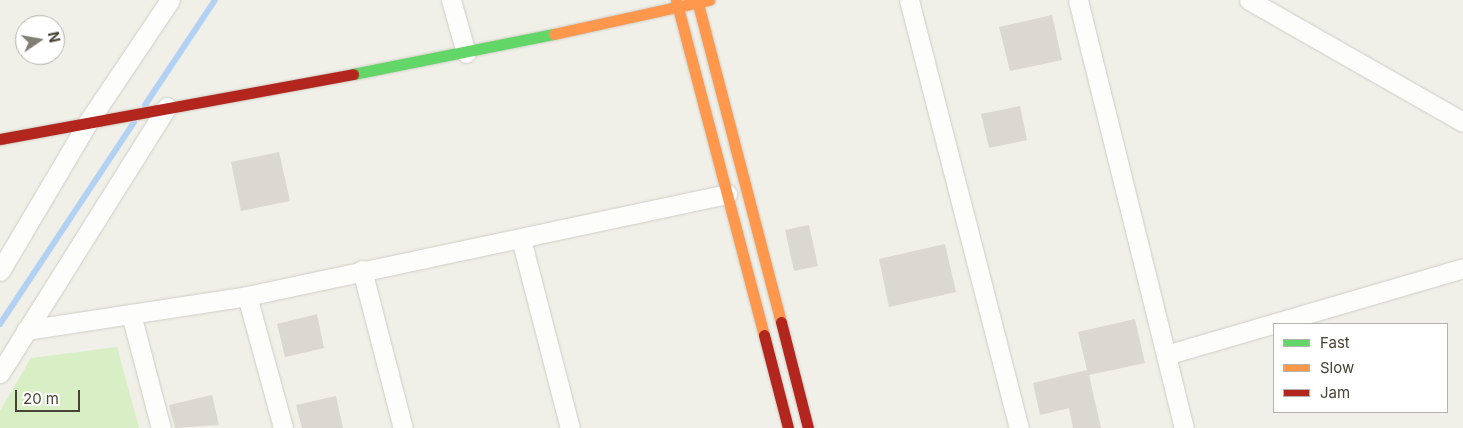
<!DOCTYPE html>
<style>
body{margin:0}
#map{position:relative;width:1463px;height:428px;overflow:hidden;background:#f0efe8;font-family:Inter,sans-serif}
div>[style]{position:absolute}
.green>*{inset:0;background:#d8eec5}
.stream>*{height:6px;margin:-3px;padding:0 3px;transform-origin:3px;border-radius:3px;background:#b3d2f3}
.building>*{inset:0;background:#dad8d1}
.roads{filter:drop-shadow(0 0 1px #cecdc6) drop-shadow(0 0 1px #cecdc6)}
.street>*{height:19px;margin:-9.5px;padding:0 9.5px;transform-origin:9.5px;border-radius:9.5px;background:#fdfdfc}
.fast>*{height:11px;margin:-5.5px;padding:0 5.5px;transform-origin:5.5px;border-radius:5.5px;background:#63d668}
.slow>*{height:11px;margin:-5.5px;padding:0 5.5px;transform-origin:5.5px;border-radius:5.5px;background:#ff974d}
.jam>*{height:11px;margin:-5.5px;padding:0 5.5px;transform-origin:5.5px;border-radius:5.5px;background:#b3261e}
span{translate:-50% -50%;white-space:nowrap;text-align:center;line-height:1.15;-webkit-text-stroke:5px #fff;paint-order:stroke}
.legend{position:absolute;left:1273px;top:323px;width:175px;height:90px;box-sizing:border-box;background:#fff;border:1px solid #b5b3ad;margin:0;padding:6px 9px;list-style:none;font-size:15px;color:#474233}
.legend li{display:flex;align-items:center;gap:10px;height:25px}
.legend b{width:25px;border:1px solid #b5b3ad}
.north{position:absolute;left:15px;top:15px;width:50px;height:50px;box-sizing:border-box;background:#fff;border:1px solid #b5b3ad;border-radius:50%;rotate:78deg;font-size:14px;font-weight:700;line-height:20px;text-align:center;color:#474233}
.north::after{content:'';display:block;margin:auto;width:18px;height:22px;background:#827f72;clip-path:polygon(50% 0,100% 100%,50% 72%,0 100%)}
.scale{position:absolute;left:15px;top:390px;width:65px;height:22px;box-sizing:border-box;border:2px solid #474233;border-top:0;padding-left:6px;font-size:15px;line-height:18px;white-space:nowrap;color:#474233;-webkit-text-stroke:4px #fff;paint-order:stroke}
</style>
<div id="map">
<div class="green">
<div style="clip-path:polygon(117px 347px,139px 428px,0 428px,0 411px,31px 358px)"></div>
</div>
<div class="stream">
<div style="left:145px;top:105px;width:126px;rotate:-56.3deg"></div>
<div style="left:0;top:324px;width:242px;rotate:-56.4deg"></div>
</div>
<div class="building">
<div style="clip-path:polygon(1052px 15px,1062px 60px,1010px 71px,999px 27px)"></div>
<div style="clip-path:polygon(1020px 106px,1027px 140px,989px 148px,981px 114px)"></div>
<div style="clip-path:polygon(279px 152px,290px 201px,241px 211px,231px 162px)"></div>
<div style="clip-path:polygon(809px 225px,818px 266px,794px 271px,785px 230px)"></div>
<div style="clip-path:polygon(945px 244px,956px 292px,889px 307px,879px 259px)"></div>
<div style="clip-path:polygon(317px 314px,324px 348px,285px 357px,277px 324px)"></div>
<div style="clip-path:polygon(1135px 319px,1145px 363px,1089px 375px,1101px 428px,1073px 428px,1069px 408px,1040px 415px,1033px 383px,1087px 370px,1078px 332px)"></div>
<div style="clip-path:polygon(212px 395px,219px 425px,175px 428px,169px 405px)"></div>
<div style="clip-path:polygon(336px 396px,343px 428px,302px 428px,296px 405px)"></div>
</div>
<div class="roads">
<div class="street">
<div style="left:451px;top:0;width:55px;rotate:74.2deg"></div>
<div style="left:909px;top:0;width:442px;rotate:75.6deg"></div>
<div style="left:1078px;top:0;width:441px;rotate:76.1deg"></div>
<div style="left:1249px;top:0;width:246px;rotate:29.7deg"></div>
<div style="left:521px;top:239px;width:195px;rotate:75.5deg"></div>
<div style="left:362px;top:270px;width:163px;rotate:75.5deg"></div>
<div style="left:0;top:271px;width:173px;rotate:-59.4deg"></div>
<div style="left:88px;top:122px;width:147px;rotate:-56.1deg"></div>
<div style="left:247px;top:296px;width:137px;rotate:74.7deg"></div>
<div style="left:131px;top:314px;width:118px;rotate:75.3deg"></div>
<div style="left:26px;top:330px;width:224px;rotate:-8.7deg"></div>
<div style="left:247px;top:296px;width:491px;rotate:-12deg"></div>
<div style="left:1166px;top:355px;width:309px;rotate:-16.3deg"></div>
<div style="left:0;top:373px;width:314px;rotate:-57.9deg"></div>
</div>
<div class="fast">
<div style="left:353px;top:74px;width:205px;rotate:-11.3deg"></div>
</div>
<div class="slow">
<div style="left:676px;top:0;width:346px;rotate:75.3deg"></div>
<div style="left:697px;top:0;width:333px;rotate:75.4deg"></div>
<div style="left:554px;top:34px;width:159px;rotate:-12.4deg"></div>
</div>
<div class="jam">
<div style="left:0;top:139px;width:359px;rotate:-10.4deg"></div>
<div style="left:781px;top:322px;width:109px;rotate:75.7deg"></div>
<div style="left:764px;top:335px;width:96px;rotate:75.5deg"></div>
</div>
</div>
<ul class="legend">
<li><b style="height:6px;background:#63d668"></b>Fast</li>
<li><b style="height:6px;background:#ff974d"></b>Slow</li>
<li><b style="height:6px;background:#b3261e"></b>Jam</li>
</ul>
<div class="north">N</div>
<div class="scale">20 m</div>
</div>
